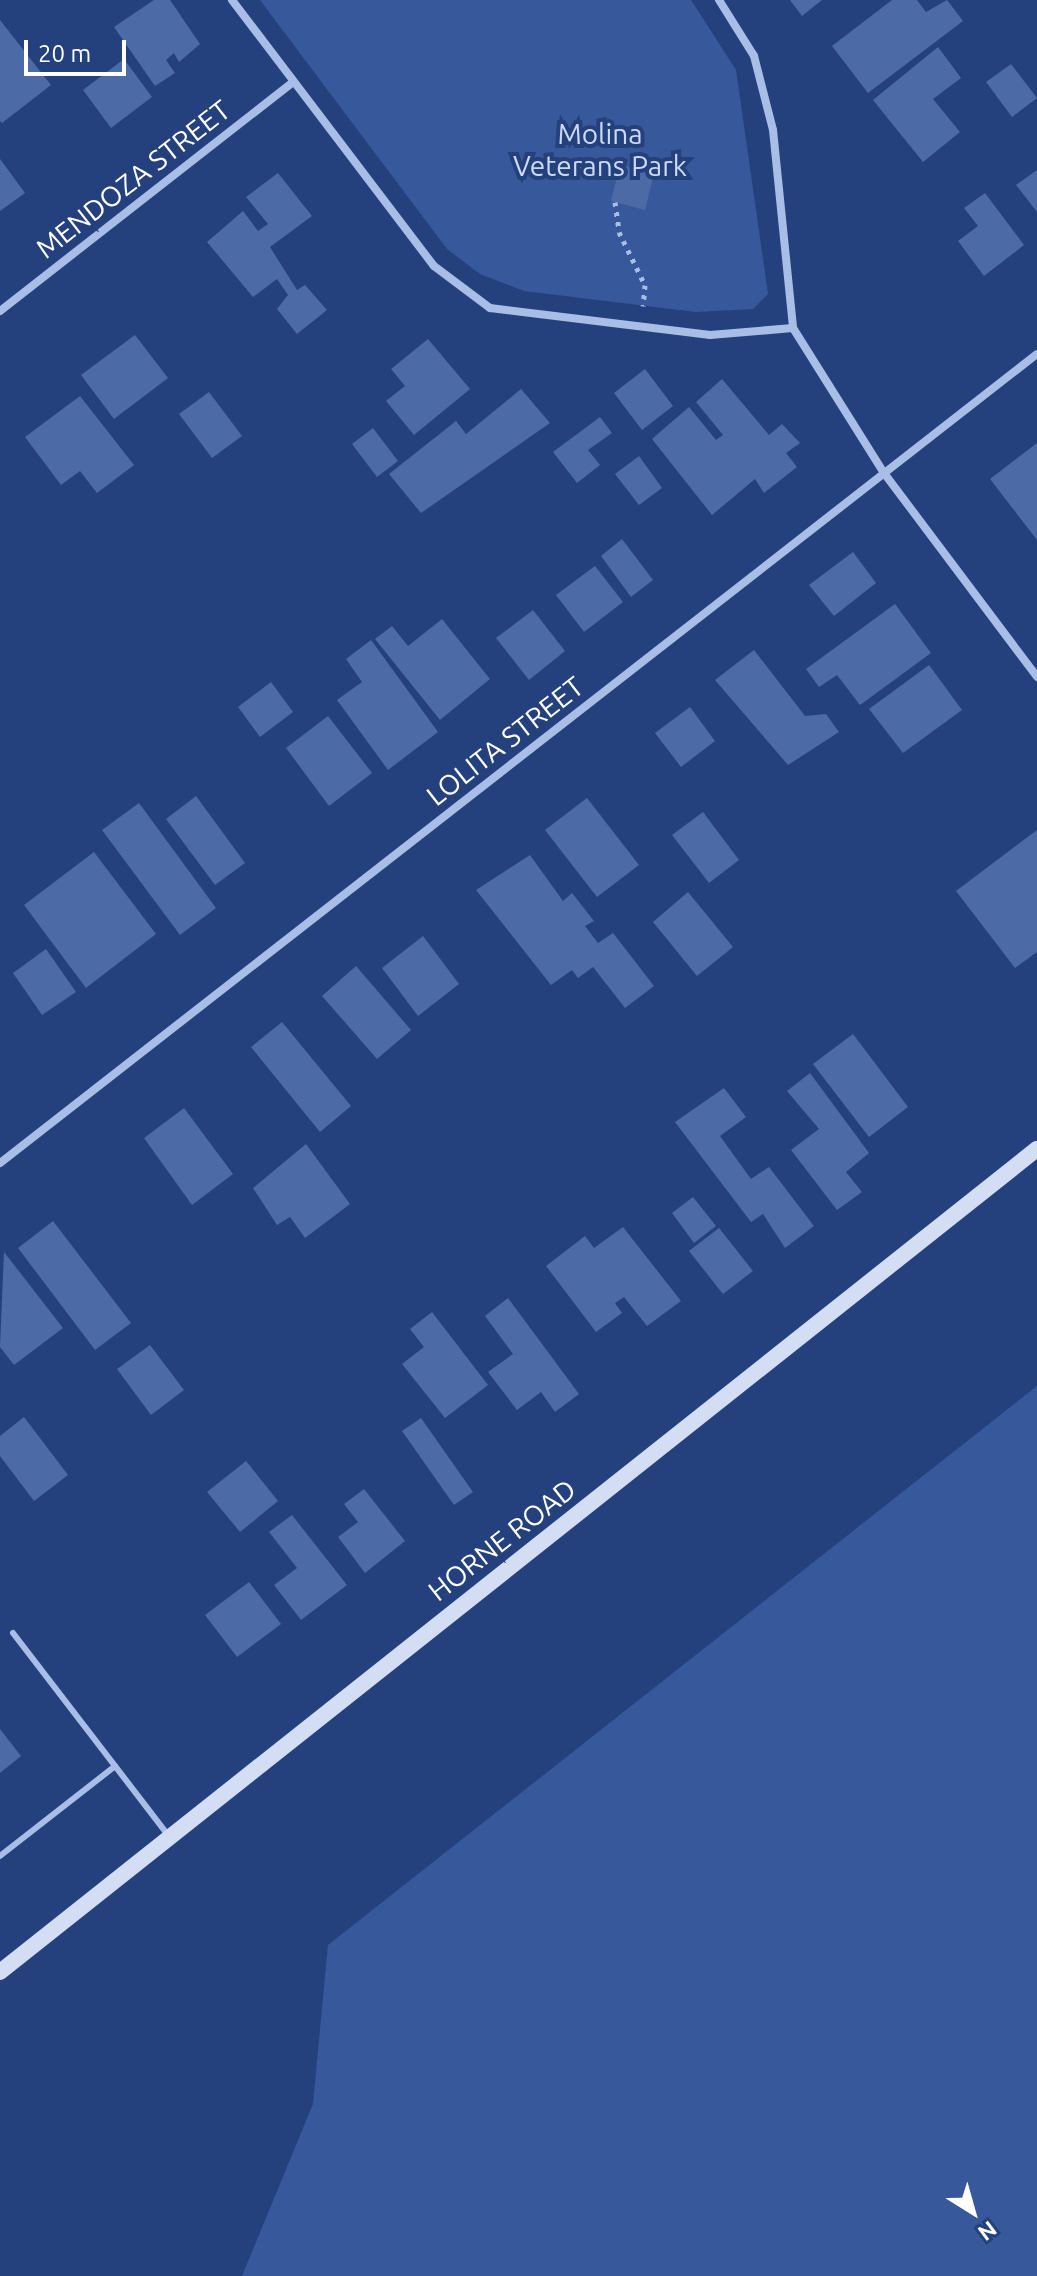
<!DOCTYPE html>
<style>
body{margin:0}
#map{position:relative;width:1037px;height:2276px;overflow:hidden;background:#24417e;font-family:Ubuntu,sans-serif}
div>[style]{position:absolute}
.green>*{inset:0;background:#37599b}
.building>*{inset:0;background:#4c6aa6}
.path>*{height:5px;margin-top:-2.5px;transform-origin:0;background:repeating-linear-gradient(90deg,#a9bee6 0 4px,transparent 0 10px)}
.service>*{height:6px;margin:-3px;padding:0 3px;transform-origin:3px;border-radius:3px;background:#a9bee6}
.minor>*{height:8px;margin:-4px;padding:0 4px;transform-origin:4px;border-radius:4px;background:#a9bee6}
.secondary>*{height:16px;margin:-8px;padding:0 8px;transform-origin:8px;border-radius:8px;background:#d3def5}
span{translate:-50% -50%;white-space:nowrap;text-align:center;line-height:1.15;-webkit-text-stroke:8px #24417e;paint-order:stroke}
.park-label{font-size:28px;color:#ccdaf5}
.street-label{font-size:28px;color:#fff}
.north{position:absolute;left:933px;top:2172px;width:80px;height:80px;-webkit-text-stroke:6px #24417e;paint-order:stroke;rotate:143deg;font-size:22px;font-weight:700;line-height:32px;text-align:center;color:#fff}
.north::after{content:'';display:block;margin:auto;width:28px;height:36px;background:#fff;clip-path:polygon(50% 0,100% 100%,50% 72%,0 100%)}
.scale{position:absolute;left:24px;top:40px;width:102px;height:36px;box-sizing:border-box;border:4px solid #fff;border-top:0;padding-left:10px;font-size:24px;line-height:28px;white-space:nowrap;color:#fff;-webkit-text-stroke:6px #24417e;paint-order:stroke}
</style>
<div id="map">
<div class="green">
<div style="clip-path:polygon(260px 0,691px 0,736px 70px,768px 294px,753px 309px,696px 312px,524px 291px,480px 274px,447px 249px)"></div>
<div style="clip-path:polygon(1037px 1386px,1037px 2276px,242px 2276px,313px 2104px,328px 1945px)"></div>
</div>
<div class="building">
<div style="clip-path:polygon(154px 0,170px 0,200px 44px,179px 62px,174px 53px,166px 60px,175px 73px,155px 86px,114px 27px)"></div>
<div style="clip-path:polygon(790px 0,822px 0,802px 16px)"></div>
<div style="clip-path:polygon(892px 0,917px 0,926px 12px,947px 0,963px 21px,868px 93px,832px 46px)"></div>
<div style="clip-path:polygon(0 20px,51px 85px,2px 123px,0 121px)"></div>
<div style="clip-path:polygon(938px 47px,961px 78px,933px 99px,960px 132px,923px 162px,873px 100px)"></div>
<div style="clip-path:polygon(124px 59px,152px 97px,111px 128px,83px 90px)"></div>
<div style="clip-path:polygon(1011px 64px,1037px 98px,1012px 117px,986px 82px)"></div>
<div style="clip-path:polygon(0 159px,25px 193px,0 211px)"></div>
<div style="clip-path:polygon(620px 165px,654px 174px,645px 210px,611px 201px)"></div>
<div style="clip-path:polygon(1037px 170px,1037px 212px,1016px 185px)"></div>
<div style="clip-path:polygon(278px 173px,312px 216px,270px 247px,297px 290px,305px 285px,327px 310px,297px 334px,277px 309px,288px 295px,277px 279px,253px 297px,207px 242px,243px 211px,258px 231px,268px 224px,246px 197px)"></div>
<div style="clip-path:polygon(985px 193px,1024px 245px,984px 276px,958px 241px,978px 226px,964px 208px)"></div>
<div style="clip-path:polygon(135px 335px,168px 378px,114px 419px,81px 375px)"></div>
<div style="clip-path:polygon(428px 339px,470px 389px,414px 435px,386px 401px,405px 386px,391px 369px)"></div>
<div style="clip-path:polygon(645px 369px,673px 406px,642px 430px,614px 393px)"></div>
<div style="clip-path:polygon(722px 379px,769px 435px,782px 424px,800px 443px,786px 453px,797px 467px,764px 493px,755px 479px,712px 515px,652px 439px,689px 407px,716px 440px,723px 435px,696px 402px)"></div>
<div style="clip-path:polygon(521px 389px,550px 423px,421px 513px,389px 474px,456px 421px,466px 434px)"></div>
<div style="clip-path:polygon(209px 392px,242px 436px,212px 458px,179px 414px)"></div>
<div style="clip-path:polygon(80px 396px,134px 465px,97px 493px,80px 471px,61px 485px,25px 437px)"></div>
<div style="clip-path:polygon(600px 417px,612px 433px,588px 450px,600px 465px,577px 483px,553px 452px)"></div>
<div style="clip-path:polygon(373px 428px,398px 461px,377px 477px,352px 444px)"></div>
<div style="clip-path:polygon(1037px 443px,1037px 540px,990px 479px)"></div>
<div style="clip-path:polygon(639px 456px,662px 488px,639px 505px,615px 474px)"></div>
<div style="clip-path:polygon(622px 539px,653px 580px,631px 597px,601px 556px)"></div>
<div style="clip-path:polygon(853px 552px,876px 583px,834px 616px,809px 585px)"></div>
<div style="clip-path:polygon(595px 566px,623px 602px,584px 632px,556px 595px)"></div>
<div style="clip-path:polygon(895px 604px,931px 653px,860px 705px,837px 675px,819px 687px,806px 669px)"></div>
<div style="clip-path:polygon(533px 610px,565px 651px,529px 680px,496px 638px)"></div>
<div style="clip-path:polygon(442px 619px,490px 679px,440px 720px,375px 639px,392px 626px,408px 646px)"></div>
<div style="clip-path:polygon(371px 640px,438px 732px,388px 770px,337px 700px,362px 682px,346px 659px)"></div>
<div style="clip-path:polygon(754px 650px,805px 716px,826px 714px,839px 732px,788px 765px,715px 680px)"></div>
<div style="clip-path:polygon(929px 665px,962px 710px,903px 753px,869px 709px)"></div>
<div style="clip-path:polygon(271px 682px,293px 712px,260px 737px,238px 707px)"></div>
<div style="clip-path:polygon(690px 707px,715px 741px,681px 767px,655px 733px)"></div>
<div style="clip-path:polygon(328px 716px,372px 773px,329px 806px,286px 748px)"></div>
<div style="clip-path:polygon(196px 796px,245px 863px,215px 885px,166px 819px)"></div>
<div style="clip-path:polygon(587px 798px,639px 865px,597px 897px,545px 830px)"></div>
<div style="clip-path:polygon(139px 803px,216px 908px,180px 935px,102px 830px)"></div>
<div style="clip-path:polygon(703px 812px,739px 860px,709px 883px,672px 835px)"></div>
<div style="clip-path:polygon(1037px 830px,1037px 952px,1015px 968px,956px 891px)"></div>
<div style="clip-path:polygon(94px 852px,156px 934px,86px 988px,24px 905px)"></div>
<div style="clip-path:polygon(530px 855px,563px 901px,572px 893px,594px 921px,585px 926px,598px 943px,613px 933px,654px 986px,625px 1008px,593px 967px,578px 978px,572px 970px,551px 985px,476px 890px)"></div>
<div style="clip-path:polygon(688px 892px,733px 947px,697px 976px,653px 922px)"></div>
<div style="clip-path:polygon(423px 936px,459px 984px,418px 1016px,382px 968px)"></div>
<div style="clip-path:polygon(46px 949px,76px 992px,42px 1015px,13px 973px)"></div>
<div style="clip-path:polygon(356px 966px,411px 1030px,377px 1059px,322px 996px)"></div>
<div style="clip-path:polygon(282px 1022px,351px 1106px,320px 1132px,251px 1047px)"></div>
<div style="clip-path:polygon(853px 1034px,908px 1107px,869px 1137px,813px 1064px)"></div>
<div style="clip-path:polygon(810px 1073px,869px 1153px,846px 1172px,862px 1192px,837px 1210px,791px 1150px,819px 1129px,787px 1091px)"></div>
<div style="clip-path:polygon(724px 1088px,746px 1117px,720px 1136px,751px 1179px,769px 1167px,814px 1226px,785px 1248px,763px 1214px,751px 1222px,675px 1122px)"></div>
<div style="clip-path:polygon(184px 1108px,233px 1174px,192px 1205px,144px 1138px)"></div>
<div style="clip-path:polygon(306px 1144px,350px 1204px,305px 1238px,290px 1217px,277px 1225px,253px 1188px)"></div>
<div style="clip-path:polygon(693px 1197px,716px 1226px,694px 1243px,672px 1213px)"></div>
<div style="clip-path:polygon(53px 1221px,131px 1323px,95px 1350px,18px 1248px)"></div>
<div style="clip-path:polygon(623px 1227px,681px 1301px,647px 1326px,624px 1297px,615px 1303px,622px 1313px,596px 1332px,546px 1266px,585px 1236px,594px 1248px)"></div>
<div style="clip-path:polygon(719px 1228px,753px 1271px,723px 1294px,689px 1251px)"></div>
<div style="clip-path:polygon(4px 1252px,63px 1328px,14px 1365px,0 1347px)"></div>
<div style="clip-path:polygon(508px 1298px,579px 1394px,555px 1412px,541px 1392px,517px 1410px,488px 1372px,513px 1354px,485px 1316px)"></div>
<div style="clip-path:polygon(432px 1312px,488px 1385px,445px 1418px,402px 1364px,424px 1347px,410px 1329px)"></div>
<div style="clip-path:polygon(150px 1345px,184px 1390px,151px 1415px,117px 1369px)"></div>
<div style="clip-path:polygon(24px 1417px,68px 1475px,34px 1501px,0 1456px,0 1436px)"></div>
<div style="clip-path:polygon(421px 1418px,473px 1492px,454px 1505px,402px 1431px)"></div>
<div style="clip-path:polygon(246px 1461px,278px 1501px,240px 1532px,207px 1492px)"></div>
<div style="clip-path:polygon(364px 1489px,405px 1541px,365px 1573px,338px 1537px,358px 1522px,344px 1504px)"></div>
<div style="clip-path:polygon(292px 1515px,347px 1585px,301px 1620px,274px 1585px,297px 1568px,269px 1532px)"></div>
<div style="clip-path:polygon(249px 1582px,281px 1624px,237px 1657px,205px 1615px)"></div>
<div style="clip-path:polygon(0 1729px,21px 1756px,0 1773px)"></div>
</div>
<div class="path">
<div style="left:570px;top:171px;width:23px;rotate:-20deg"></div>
<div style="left:592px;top:163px;width:28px;rotate:13deg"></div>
<div style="left:615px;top:202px;width:30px;rotate:82deg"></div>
<div style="left:619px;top:232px;width:59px;rotate:63.9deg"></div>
<div style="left:645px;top:285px;width:21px;rotate:95deg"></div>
</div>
<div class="service">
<div style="left:13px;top:1633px;width:255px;rotate:52.5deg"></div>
<div style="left:0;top:1856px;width:146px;rotate:-38deg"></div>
</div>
<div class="minor">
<div style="left:232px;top:0;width:334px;rotate:52.8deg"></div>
<div style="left:434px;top:266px;width:70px;rotate:36.9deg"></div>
<div style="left:490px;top:308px;width:222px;rotate:7deg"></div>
<div style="left:710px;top:335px;width:83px;rotate:-4.8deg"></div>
<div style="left:719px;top:0;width:66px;rotate:58deg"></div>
<div style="left:754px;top:56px;width:76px;rotate:75.6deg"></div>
<div style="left:773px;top:130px;width:199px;rotate:84.2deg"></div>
<div style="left:793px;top:328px;width:171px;rotate:57.9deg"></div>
<div style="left:884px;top:473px;width:255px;rotate:53.1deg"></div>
<div style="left:0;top:311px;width:372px;rotate:-38deg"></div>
<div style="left:0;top:1163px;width:1315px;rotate:-37.96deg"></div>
</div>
<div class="secondary">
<div style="left:0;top:1972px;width:1324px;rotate:-38.44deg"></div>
</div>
<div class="park-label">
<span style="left:600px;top:150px">Molina<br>Veterans Park</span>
</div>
<div class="street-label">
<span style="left:133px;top:179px;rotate:-38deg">MENDOZA STREET</span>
<span style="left:505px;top:741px;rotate:-38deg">LOLITA STREET</span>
<span style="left:502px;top:1540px;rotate:-38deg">HORNE ROAD</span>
</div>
<div class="north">N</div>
<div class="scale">20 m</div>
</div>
